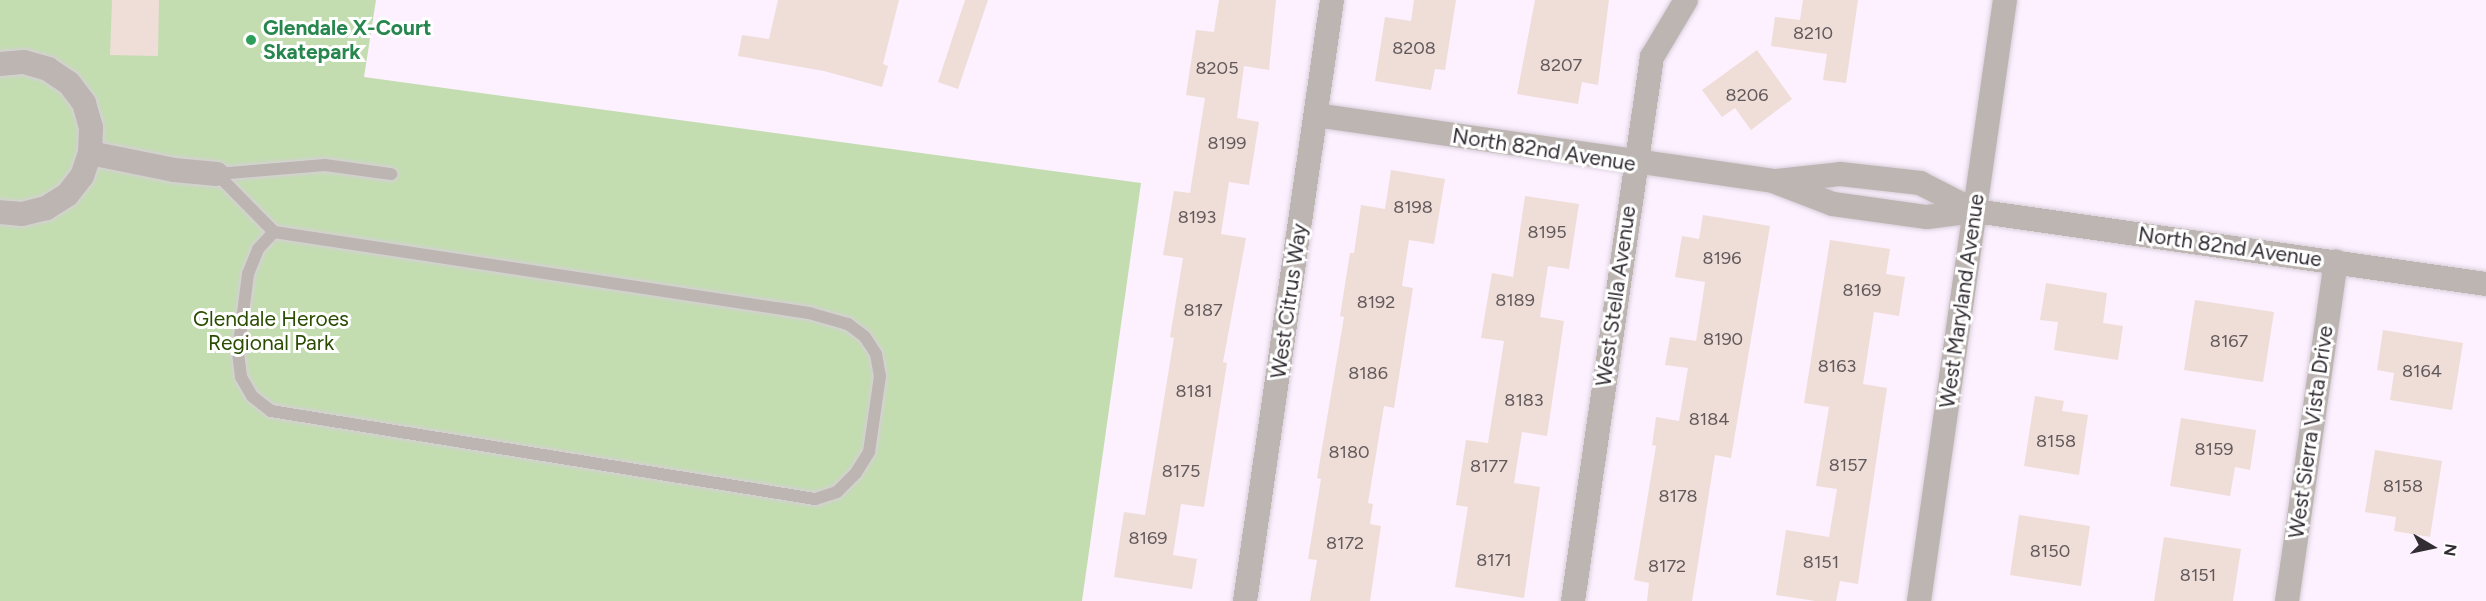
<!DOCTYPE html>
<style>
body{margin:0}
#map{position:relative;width:2486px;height:601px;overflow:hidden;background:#fdf1ff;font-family:Figtree,sans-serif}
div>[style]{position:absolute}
.green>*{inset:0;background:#c3ddb0}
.building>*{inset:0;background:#efddd7}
.roads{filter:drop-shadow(0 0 2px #d8ceda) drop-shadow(0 0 2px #d8ceda)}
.service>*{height:12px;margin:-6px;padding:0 6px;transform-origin:6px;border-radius:6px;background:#bdb5b2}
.minor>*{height:24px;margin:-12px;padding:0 12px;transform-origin:12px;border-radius:12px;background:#bdb5b2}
.dots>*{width:16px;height:16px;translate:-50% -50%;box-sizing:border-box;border:3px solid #fff;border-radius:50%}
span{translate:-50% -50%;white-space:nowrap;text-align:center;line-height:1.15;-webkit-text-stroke:6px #fff;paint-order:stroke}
.number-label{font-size:18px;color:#61595b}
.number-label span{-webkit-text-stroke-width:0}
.leisure-label{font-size:21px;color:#27864d;font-weight:700}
.left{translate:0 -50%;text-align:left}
.street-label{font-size:21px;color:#322d32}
.park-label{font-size:21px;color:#2a4c00}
.north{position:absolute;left:2402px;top:517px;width:60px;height:60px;-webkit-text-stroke:4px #fff;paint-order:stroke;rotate:99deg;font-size:16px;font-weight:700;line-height:24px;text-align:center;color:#322d32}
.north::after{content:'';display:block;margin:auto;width:21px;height:27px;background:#322d32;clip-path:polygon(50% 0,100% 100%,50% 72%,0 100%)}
</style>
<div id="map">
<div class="green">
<div style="clip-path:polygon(0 0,376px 0,364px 77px,1141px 183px,1082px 601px,0 601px)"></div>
</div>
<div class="building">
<div style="clip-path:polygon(112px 0,159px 0,158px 56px,110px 55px)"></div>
<div style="clip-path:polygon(778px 0,899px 0,883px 64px,888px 66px,882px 87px,824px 71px,738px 56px,742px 35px,769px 39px)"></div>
<div style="clip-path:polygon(965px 0,988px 0,958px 89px,938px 82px)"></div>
<div style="clip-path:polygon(1219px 0,1276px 0,1269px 70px,1244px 66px,1237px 118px,1259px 122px,1249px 185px,1229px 182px,1221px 234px,1246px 238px,1223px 362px,1227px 363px,1204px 507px,1181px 504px,1173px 555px,1197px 559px,1192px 589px,1114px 577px,1124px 512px,1145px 515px,1174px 338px,1170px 337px,1183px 258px,1163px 255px,1174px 191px,1190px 193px,1205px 98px,1186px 95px,1196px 30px,1214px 32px)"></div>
<div style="clip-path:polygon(1414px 0,1456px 0,1445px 70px,1435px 69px,1431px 90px,1375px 81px,1385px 17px,1411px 21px)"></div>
<div style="clip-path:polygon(1535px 0,1609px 0,1598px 85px,1582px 82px,1578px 104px,1517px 94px)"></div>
<div style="clip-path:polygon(1803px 0,1858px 0,1846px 83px,1823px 80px,1827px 54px,1771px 46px,1775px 17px,1800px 20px)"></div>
<div style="clip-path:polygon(1757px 50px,1792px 99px,1751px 130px,1735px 108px,1722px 117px,1702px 90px)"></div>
<div style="clip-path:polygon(1391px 170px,1445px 179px,1434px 244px,1409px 240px,1402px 286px,1413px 288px,1394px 408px,1384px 406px,1368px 503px,1373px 504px,1370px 524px,1381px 526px,1370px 601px,1310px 601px,1317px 560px,1308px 559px,1321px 479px,1317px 478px,1344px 317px,1340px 316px,1350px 253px,1354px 253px,1361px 205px,1385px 209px)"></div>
<div style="clip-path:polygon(1525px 196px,1579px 204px,1569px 269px,1548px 266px,1540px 317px,1564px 321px,1547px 436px,1522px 432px,1514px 483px,1540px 487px,1524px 598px,1455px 587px,1468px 507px,1456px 505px,1466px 440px,1488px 443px,1504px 341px,1481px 338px,1492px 273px,1513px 277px)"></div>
<div style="clip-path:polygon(1703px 215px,1770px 226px,1731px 458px,1715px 455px,1692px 601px,1647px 601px,1649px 583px,1634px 580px,1656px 446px,1652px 445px,1656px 417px,1679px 421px,1688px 368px,1665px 365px,1670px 337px,1696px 341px,1705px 282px,1675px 277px,1682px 236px,1699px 239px)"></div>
<div style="clip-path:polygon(1830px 240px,1890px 249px,1886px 274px,1905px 277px,1899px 316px,1874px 312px,1863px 384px,1887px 388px,1858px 584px,1840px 581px,1836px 601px,1815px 601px,1776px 595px,1786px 530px,1829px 537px,1837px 489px,1816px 486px,1829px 407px,1804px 403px)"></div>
<div style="clip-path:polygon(2046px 283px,2107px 293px,2103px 323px,2123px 326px,2118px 360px,2054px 350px,2058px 322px,2040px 320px)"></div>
<div style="clip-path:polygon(2195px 300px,2274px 312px,2263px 382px,2184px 370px)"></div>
<div style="clip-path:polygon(2383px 330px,2463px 343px,2452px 410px,2390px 400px,2394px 373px,2377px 370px)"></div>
<div style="clip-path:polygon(2035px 396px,2064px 401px,2062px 411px,2088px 415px,2079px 475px,2024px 466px)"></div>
<div style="clip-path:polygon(2181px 418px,2256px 430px,2250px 470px,2235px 467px,2230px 496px,2170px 486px)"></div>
<div style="clip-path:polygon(2375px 450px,2442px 461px,2430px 537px,2394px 531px,2396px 517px,2365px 512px)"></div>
<div style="clip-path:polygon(2019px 515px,2090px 526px,2081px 586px,2010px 575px)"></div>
<div style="clip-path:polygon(2164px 537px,2241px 549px,2233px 601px,2154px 601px)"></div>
</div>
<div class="roads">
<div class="service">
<div style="left:217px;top:174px;width:81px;rotate:45.5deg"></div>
<div style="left:274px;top:232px;width:541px;rotate:8.61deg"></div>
<div style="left:809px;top:313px;width:41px;rotate:15.8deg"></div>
<div style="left:848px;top:324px;width:21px;rotate:37deg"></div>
<div style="left:865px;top:337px;width:20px;rotate:57deg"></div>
<div style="left:876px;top:354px;width:22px;rotate:80deg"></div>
<div style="left:880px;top:376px;width:77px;rotate:98.2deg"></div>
<div style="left:869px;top:452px;width:25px;rotate:122deg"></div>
<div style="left:856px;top:473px;width:27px;rotate:135deg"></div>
<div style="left:837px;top:492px;width:23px;rotate:162deg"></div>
<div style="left:815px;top:499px;width:551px;rotate:-170.81deg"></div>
<div style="left:271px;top:411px;width:24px;rotate:-142deg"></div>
<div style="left:252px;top:396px;width:22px;rotate:-120deg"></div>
<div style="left:241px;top:377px;width:25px;rotate:-97deg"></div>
<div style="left:238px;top:352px;width:79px;rotate:-82.7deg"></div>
<div style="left:248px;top:274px;width:27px;rotate:-68deg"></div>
<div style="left:258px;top:249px;width:23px;rotate:-47deg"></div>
<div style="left:217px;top:174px;width:108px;rotate:-4.8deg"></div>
<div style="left:325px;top:165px;width:67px;rotate:7.8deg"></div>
</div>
<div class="minor">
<div style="left:0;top:64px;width:24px;rotate:-5deg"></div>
<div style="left:24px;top:62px;width:25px;rotate:16deg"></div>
<div style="left:48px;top:69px;width:25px;rotate:34deg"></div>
<div style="left:69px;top:83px;width:25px;rotate:53deg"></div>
<div style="left:84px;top:103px;width:25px;rotate:74deg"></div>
<div style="left:91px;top:127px;width:26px;rotate:92deg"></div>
<div style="left:90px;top:153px;width:24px;rotate:109deg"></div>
<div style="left:82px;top:176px;width:24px;rotate:128deg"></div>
<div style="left:67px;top:195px;width:25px;rotate:148deg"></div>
<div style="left:46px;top:208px;width:25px;rotate:166deg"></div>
<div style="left:22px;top:214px;width:22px;rotate:-175deg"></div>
<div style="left:1316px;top:115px;width:462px;rotate:8.2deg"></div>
<div style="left:1773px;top:181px;width:64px;rotate:21deg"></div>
<div style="left:1833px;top:204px;width:95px;rotate:7.9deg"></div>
<div style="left:1927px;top:217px;width:48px;rotate:-7.1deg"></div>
<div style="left:1975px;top:211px;width:516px;rotate:8.13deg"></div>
<div style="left:90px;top:153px;width:86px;rotate:11.4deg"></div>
<div style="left:174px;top:170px;width:43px;rotate:5.3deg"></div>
<div style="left:1777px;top:181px;width:63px;rotate:-6.3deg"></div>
<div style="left:1840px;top:174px;width:81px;rotate:6.4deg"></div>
<div style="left:1920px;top:183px;width:62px;rotate:27deg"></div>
<div style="left:1245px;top:601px;width:607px;rotate:-81.76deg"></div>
<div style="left:1573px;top:601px;width:550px;rotate:-81.74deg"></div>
<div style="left:1652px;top:57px;width:66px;rotate:-59.2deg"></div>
<div style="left:1919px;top:601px;width:607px;rotate:-81.86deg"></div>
<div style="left:2287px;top:601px;width:343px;rotate:-81.8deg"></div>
</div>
</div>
<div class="dots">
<div style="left:251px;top:40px;background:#2e9e5b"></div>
</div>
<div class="number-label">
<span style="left:1813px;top:33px">8210</span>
<span style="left:1414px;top:48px">8208</span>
<span style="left:1561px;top:65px">8207</span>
<span style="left:1217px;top:68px">8205</span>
<span style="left:1747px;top:95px">8206</span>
<span style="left:1227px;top:143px">8199</span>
<span style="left:1413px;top:207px">8198</span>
<span style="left:1197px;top:217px">8193</span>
<span style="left:1547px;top:232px">8195</span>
<span style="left:1722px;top:258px">8196</span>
<span style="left:1862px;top:290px">8169</span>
<span style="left:1515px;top:300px">8189</span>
<span style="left:1376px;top:302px">8192</span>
<span style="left:1203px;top:310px">8187</span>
<span style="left:1723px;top:339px">8190</span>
<span style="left:2229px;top:341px">8167</span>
<span style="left:1837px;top:366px">8163</span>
<span style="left:2422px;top:371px">8164</span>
<span style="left:1368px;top:373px">8186</span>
<span style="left:1194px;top:391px">8181</span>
<span style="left:1524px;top:400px">8183</span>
<span style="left:1709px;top:419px">8184</span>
<span style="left:2056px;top:441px">8158</span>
<span style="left:2214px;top:449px">8159</span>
<span style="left:1349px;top:452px">8180</span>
<span style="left:1848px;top:465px">8157</span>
<span style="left:1489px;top:466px">8177</span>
<span style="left:1181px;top:471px">8175</span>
<span style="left:2403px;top:486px">8158</span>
<span style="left:1678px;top:496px">8178</span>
<span style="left:1148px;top:538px">8169</span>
<span style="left:1345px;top:543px">8172</span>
<span style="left:2050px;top:551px">8150</span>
<span style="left:1494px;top:560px">8171</span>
<span style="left:1821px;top:562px">8151</span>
<span style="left:1667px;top:566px">8172</span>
<span style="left:2198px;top:575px">8151</span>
</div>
<div class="leisure-label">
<span class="left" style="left:263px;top:40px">Glendale X-Court<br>Skatepark</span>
</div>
<div class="street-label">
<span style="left:1544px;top:150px;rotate:9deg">North 82nd Avenue</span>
<span style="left:2230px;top:247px;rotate:8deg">North 82nd Avenue</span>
<span style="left:1616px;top:296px;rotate:-82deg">West Stella Avenue</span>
<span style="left:1289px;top:301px;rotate:-82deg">West Citrus Way</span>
<span style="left:1962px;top:301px;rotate:-82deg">West Maryland Avenue</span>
<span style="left:2311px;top:432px;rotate:-82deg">West Sierra Vista Drive</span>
</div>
<div class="park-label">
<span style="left:271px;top:331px">Glendale Heroes<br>Regional Park</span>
</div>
<div class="north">N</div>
</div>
